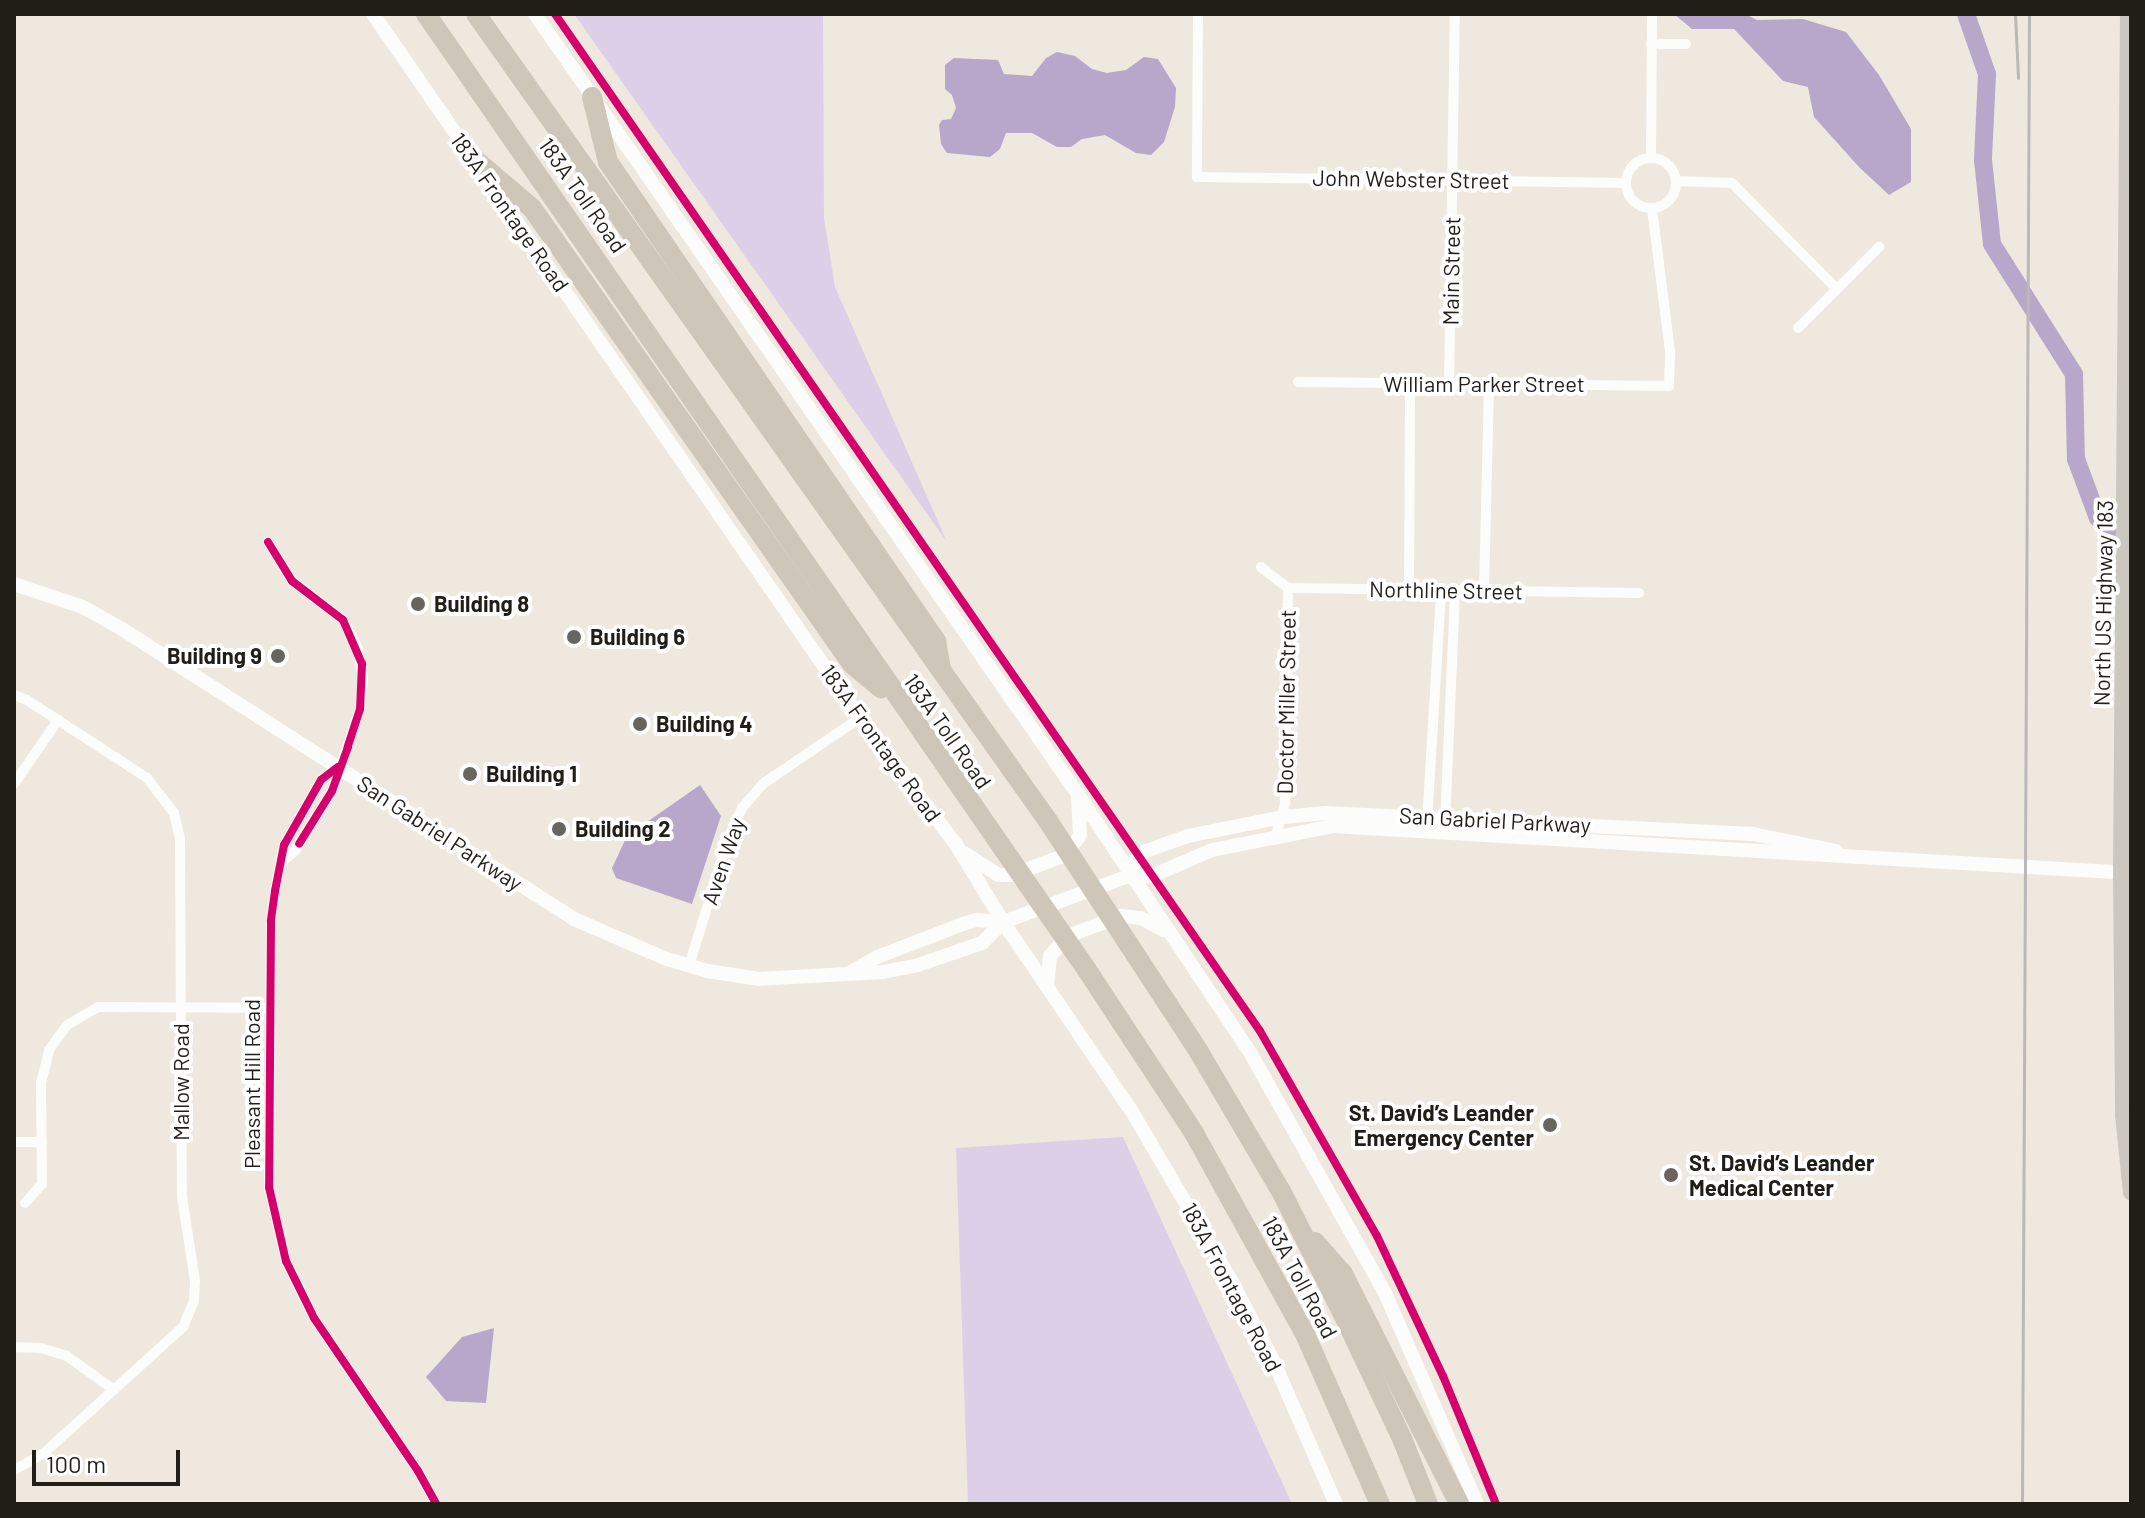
<!DOCTYPE html>
<meta charset="utf-8">
<style>
body{margin:0}
#map{position:relative;width:2145px;height:1518px;overflow:hidden;background:#eee8de;font-family:Barlow,sans-serif}
div>[style]{position:absolute}
.green>*{inset:0;background:#decfe8}
.water>*{inset:0;background:#b9a7cb}
.river>*{height:18px;margin:-9px;padding:0 9px;transform-origin:9px;border-radius:9px;background:#b9a7cb}
.street>*{height:10px;margin:-5px;padding:0 5px;transform-origin:5px;border-radius:5px;background:#fcfcfa}
.street>.ring{margin:-5px;padding:0;box-sizing:content-box;background:none;border:10px solid #fcfcfa;border-radius:50%}
.secondary>*{height:14px;margin:-7px;padding:0 7px;transform-origin:7px;border-radius:7px;background:#fcfcfa}
.primary>*{height:16px;margin:-8px;padding:0 8px;transform-origin:8px;border-radius:8px;background:#ccc7bf}
.highway>*{height:20px;margin:-10px;padding:0 10px;transform-origin:10px;border-radius:10px;background:#cdc6b9}
.rail>*{height:3px;margin:-1.5px;padding:0 1.5px;transform-origin:1.5px;border-radius:1.5px;background:#bab9b7}
.cycleway>*{height:8px;margin:-4px;padding:0 4px;transform-origin:4px;border-radius:4px;background:#d6006c}
.dots>*{width:22px;height:22px;translate:-50% -50%;box-sizing:border-box;border:4px solid #fff;border-radius:50%}
span{translate:-50% -50%;white-space:nowrap;text-align:center;line-height:1.15;-webkit-text-stroke:8px #fff;paint-order:stroke}
.street-label{font-size:22px;color:#211d17}
.poi-label{font-size:22px;color:#211d17;font-weight:700}
.left{translate:0 -50%;text-align:left}
.right{translate:-100% -50%;text-align:right}
.frame{position:absolute;inset:0;border:16px solid #211d17;pointer-events:none}
.scale{position:absolute;left:32px;top:1450px;width:148px;height:36px;box-sizing:border-box;border:4px solid #211d17;border-top:0;padding-left:10px;font-size:24px;line-height:28px;white-space:nowrap;color:#211d17;-webkit-text-stroke:6px #fff;paint-order:stroke}
</style>
<div id="map">
<div class="green">
<div style="clip-path:polygon(574px 14px,823px 14px,824px 217px,835px 287px,947px 542px)"></div>
<div style="clip-path:polygon(1123px 1137px,1292px 1504px,968px 1504px,956px 1148px)"></div>
</div>
<div class="water">
<div style="clip-path:polygon(1674px 14px,1745px 14px,1757px 20px,1803px 19px,1846px 32px,1879px 75px,1911px 129px,1911px 182px,1889px 195px,1859px 167px,1814px 117px,1808px 87px,1783px 81px,1734px 29px,1692px 29px)"></div>
<div style="clip-path:polygon(1057px 52px,1075px 56px,1092px 69px,1107px 73px,1126px 70px,1144px 57px,1158px 59px,1176px 88px,1175px 107px,1164px 142px,1151px 155px,1136px 153px,1105px 135px,1082px 139px,1071px 147px,1057px 147px,1032px 133px,1006px 133px,1000px 149px,990px 157px,947px 153px,941px 144px,939px 125px,942px 120px,951px 119px,956px 108px,952px 95px,945px 89px,945px 65px,954px 58px,998px 60px,1004px 74px,1032px 76px,1046px 58px)"></div>
<div style="clip-path:polygon(700px 785px,721px 816px,692px 904px,616px 878px,612px 868px,627px 836px)"></div>
<div style="clip-path:polygon(494px 1328px,486px 1403px,446px 1401px,426px 1377px,462px 1337px)"></div>
</div>
<div class="river">
<div style="left:1966px;top:14px;width:64px;rotate:70.7deg"></div>
<div style="left:1987px;top:74px;width:86px;rotate:92.7deg"></div>
<div style="left:1983px;top:160px;width:84px;rotate:83.9deg"></div>
<div style="left:1992px;top:244px;width:154px;rotate:57.8deg"></div>
<div style="left:2074px;top:374px;width:85px;rotate:88.7deg"></div>
<div style="left:2076px;top:459px;width:63px;rotate:69.6deg"></div>
<div style="left:2098px;top:518px;width:41px;rotate:36deg"></div>
</div>
<div class="street">
<div style="left:1198px;top:14px;width:163px;rotate:90.4deg"></div>
<div style="left:1197px;top:177px;width:429px;rotate:0.8deg"></div>
<div style="left:1651px;top:44px;width:35px"></div>
<div style="left:1651px;top:158px;width:144px;rotate:-89.6deg"></div>
<div class="ring" style="left:1626px;top:158px;width:40px;height:40px"></div>
<div style="left:1676px;top:181px;width:56px;rotate:2deg"></div>
<div style="left:1732px;top:183px;width:149px;rotate:45.3deg"></div>
<div style="left:1798px;top:328px;width:115px;rotate:-45deg"></div>
<div style="left:1298px;top:382px;width:371px;rotate:0.6deg"></div>
<div style="left:1669px;top:386px;width:35px;rotate:-88deg"></div>
<div style="left:1670px;top:351px;width:144px;rotate:-97.2deg"></div>
<div style="left:1449px;top:384px;width:370px;rotate:-89.1deg"></div>
<div style="left:268px;top:542px;width:46px;rotate:58.4deg"></div>
<div style="left:292px;top:581px;width:64px;rotate:37.4deg"></div>
<div style="left:343px;top:620px;width:32px;rotate:62deg"></div>
<div style="left:358px;top:648px;width:32px;rotate:81deg"></div>
<div style="left:363px;top:680px;width:29px;rotate:96deg"></div>
<div style="left:360px;top:709px;width:87px;rotate:108.9deg"></div>
<div style="left:332px;top:791px;width:70px;rotate:121.7deg"></div>
<div style="left:295px;top:851px;width:16px;rotate:140deg"></div>
<div style="left:1261px;top:567px;width:34px;rotate:38deg"></div>
<div style="left:1288px;top:588px;width:351px;rotate:0.8deg"></div>
<div style="left:1409px;top:590px;width:206px;rotate:-89.7deg"></div>
<div style="left:1484px;top:591px;width:207px;rotate:-88.6deg"></div>
<div style="left:14px;top:695px;width:14px;rotate:21deg"></div>
<div style="left:27px;top:700px;width:143px;rotate:33deg"></div>
<div style="left:147px;top:778px;width:44px;rotate:52.4deg"></div>
<div style="left:174px;top:813px;width:26px;rotate:77deg"></div>
<div style="left:180px;top:838px;width:359px;rotate:89.7deg"></div>
<div style="left:182px;top:1197px;width:85px;rotate:81.2deg"></div>
<div style="left:195px;top:1281px;width:20px;rotate:93deg"></div>
<div style="left:194px;top:1301px;width:28px;rotate:113deg"></div>
<div style="left:183px;top:1327px;width:188px;rotate:137.8deg"></div>
<div style="left:44px;top:1453px;width:34px;rotate:150deg"></div>
<div style="left:338px;top:767px;width:21px;rotate:143deg"></div>
<div style="left:321px;top:780px;width:75px;rotate:119.6deg"></div>
<div style="left:284px;top:845px;width:47px;rotate:101.1deg"></div>
<div style="left:275px;top:891px;width:30px;rotate:98deg"></div>
<div style="left:271px;top:921px;width:266px;rotate:90.4deg"></div>
<div style="left:269px;top:1187px;width:76px;rotate:77.1deg"></div>
<div style="left:286px;top:1261px;width:64px;rotate:63.8deg"></div>
<div style="left:314px;top:1318px;width:185px;rotate:55.8deg"></div>
<div style="left:418px;top:1471px;width:38px;rotate:61deg"></div>
<div style="left:14px;top:784px;width:78px;rotate:-55.5deg"></div>
<div style="left:1427px;top:822px;width:232px;rotate:-86.5deg"></div>
<div style="left:1445px;top:823px;width:233px;rotate:-87.5deg"></div>
<div style="left:1276px;top:835px;width:33px;rotate:-74deg"></div>
<div style="left:1285px;top:803px;width:215px;rotate:-89.2deg"></div>
<div style="left:689px;top:966px;width:136px;rotate:-72.9deg"></div>
<div style="left:729px;top:836px;width:31px;rotate:-65deg"></div>
<div style="left:742px;top:808px;width:33px;rotate:-49deg"></div>
<div style="left:764px;top:783px;width:116px;rotate:-34.1deg"></div>
<div style="left:14px;top:1142px;width:28px"></div>
<div style="left:25px;top:1203px;width:25px;rotate:-48deg"></div>
<div style="left:42px;top:1184px;width:101px;rotate:-90.6deg"></div>
<div style="left:41px;top:1083px;width:34px;rotate:-76deg"></div>
<div style="left:49px;top:1050px;width:31px;rotate:-54deg"></div>
<div style="left:67px;top:1025px;width:36px;rotate:-30deg"></div>
<div style="left:98px;top:1007px;width:172px;rotate:0.3deg"></div>
<div style="left:14px;top:1347px;width:27px;rotate:2deg"></div>
<div style="left:41px;top:1348px;width:27px;rotate:17deg"></div>
<div style="left:67px;top:1356px;width:58px;rotate:35.9deg"></div>
</div>
<div class="secondary">
<div style="left:373px;top:14px;width:856px;rotate:55.33deg"></div>
<div style="left:860px;top:718px;width:161px;rotate:52.8deg"></div>
<div style="left:957px;top:846px;width:89px;rotate:58.8deg"></div>
<div style="left:1003px;top:922px;width:227px;rotate:55.8deg"></div>
<div style="left:1131px;top:1110px;width:199px;rotate:59.6deg"></div>
<div style="left:1232px;top:1282px;width:88px;rotate:62.3deg"></div>
<div style="left:1273px;top:1360px;width:157px;rotate:66.4deg"></div>
<div style="left:535px;top:14px;width:949px;rotate:55.17deg"></div>
<div style="left:1077px;top:793px;width:314px;rotate:56.3deg"></div>
<div style="left:1251px;top:1054px;width:274px;rotate:60.7deg"></div>
<div style="left:1385px;top:1293px;width:230px;rotate:66.4deg"></div>
<div style="left:14px;top:584px;width:73px;rotate:18.4deg"></div>
<div style="left:83px;top:607px;width:45px;rotate:29.4deg"></div>
<div style="left:122px;top:629px;width:537px;rotate:32.68deg"></div>
<div style="left:574px;top:919px;width:98px;rotate:23.4deg"></div>
<div style="left:664px;top:958px;width:45px;rotate:16.8deg"></div>
<div style="left:707px;top:971px;width:53px;rotate:8.7deg"></div>
<div style="left:759px;top:979px;width:124px;rotate:-3.2deg"></div>
<div style="left:883px;top:972px;width:36px;rotate:-11deg"></div>
<div style="left:918px;top:965px;width:68px;rotate:-19deg"></div>
<div style="left:982px;top:943px;width:30px;rotate:-45deg"></div>
<div style="left:966px;top:854px;width:38px;rotate:33deg"></div>
<div style="left:998px;top:875px;width:14px"></div>
<div style="left:1012px;top:875px;width:58px;rotate:-20.3deg"></div>
<div style="left:1066px;top:855px;width:24px;rotate:-55deg"></div>
<div style="left:1080px;top:835px;width:36px;rotate:-93deg"></div>
<div style="left:1129px;top:876px;width:16px;rotate:-68deg"></div>
<div style="left:1135px;top:861px;width:12px;rotate:-48deg"></div>
<div style="left:1143px;top:852px;width:48px;rotate:-19.6deg"></div>
<div style="left:1188px;top:836px;width:97px;rotate:-11.3deg"></div>
<div style="left:1283px;top:817px;width:43px;rotate:-5.3deg"></div>
<div style="left:1326px;top:813px;width:428px;rotate:2.8deg"></div>
<div style="left:1753px;top:834px;width:85px;rotate:11.6deg"></div>
<div style="left:851px;top:972px;width:30px;rotate:-30deg"></div>
<div style="left:877px;top:957px;width:92px;rotate:-21deg"></div>
<div style="left:963px;top:924px;width:14px;rotate:-17deg"></div>
<div style="left:976px;top:920px;width:27px;rotate:4deg"></div>
<div style="left:1003px;top:922px;width:134px;rotate:-20.1deg"></div>
<div style="left:1129px;top:876px;width:23px"></div>
<div style="left:1152px;top:876px;width:65px;rotate:-23.4deg"></div>
<div style="left:1212px;top:850px;width:123px;rotate:-11.2deg"></div>
<div style="left:1333px;top:826px;width:799px;rotate:3.37deg"></div>
<div style="left:1047px;top:985px;width:29px;rotate:-84deg"></div>
<div style="left:1050px;top:956px;width:27px;rotate:-48deg"></div>
<div style="left:1068px;top:936px;width:57px;rotate:-20.7deg"></div>
<div style="left:1121px;top:916px;width:20px;rotate:6deg"></div>
<div style="left:1141px;top:918px;width:26px;rotate:28deg"></div>
</div>
<div class="primary">
<div style="left:2128px;top:14px;width:858px;rotate:90.47deg"></div>
<div style="left:2121px;top:872px;width:243px;rotate:89.5deg"></div>
<div style="left:2123px;top:1115px;width:78px;rotate:84.1deg"></div>
</div>
<div class="highway">
<div style="left:426px;top:14px;width:1162px;rotate:55.34deg"></div>
<div style="left:1087px;top:970px;width:195px;rotate:56.7deg"></div>
<div style="left:1194px;top:1133px;width:230px;rotate:61.1deg"></div>
<div style="left:1305px;top:1334px;width:186px;rotate:66.2deg"></div>
<div style="left:476px;top:14px;width:989px;rotate:54.67deg"></div>
<div style="left:1048px;top:821px;width:276px;rotate:56.8deg"></div>
<div style="left:1199px;top:1052px;width:161px;rotate:59.5deg"></div>
<div style="left:1281px;top:1191px;width:140px;rotate:63.3deg"></div>
<div style="left:1344px;top:1316px;width:138px;rotate:64.7deg"></div>
<div style="left:1403px;top:1441px;width:68px;rotate:68.4deg"></div>
<div style="left:592px;top:97px;width:67px;rotate:76.2deg"></div>
<div style="left:608px;top:162px;width:581px;rotate:55.6deg"></div>
<div style="left:936px;top:641px;width:27px;rotate:80deg"></div>
<div style="left:473px;top:158px;width:77px;rotate:40.3deg"></div>
<div style="left:532px;top:208px;width:557px;rotate:54.94deg"></div>
<div style="left:852px;top:664px;width:38px;rotate:40deg"></div>
<div style="left:1315px;top:1242px;width:43px;rotate:48.8deg"></div>
<div style="left:1343px;top:1274px;width:258px;rotate:63.2deg"></div>
</div>
<div class="rail">
<div style="left:2015px;top:14px;width:64px;rotate:87.3deg"></div>
<div style="left:2022px;top:1504px;width:1490px;rotate:-89.73deg"></div>
</div>
<div class="cycleway">
<div style="left:555px;top:14px;width:1237px;rotate:55.27deg"></div>
<div style="left:1260px;top:1031px;width:236px;rotate:60.3deg"></div>
<div style="left:1377px;top:1236px;width:155px;rotate:64.8deg"></div>
<div style="left:1443px;top:1376px;width:139px;rotate:67.5deg"></div>
<div style="left:268px;top:542px;width:46px;rotate:58.4deg"></div>
<div style="left:292px;top:581px;width:64px;rotate:37.4deg"></div>
<div style="left:343px;top:620px;width:48px;rotate:66.6deg"></div>
<div style="left:362px;top:664px;width:45px;rotate:92.5deg"></div>
<div style="left:360px;top:709px;width:40px;rotate:108deg"></div>
<div style="left:348px;top:747px;width:47px;rotate:110deg"></div>
<div style="left:332px;top:791px;width:62px;rotate:121.9deg"></div>
<div style="left:338px;top:767px;width:21px;rotate:143deg"></div>
<div style="left:321px;top:780px;width:75px;rotate:119.6deg"></div>
<div style="left:284px;top:845px;width:47px;rotate:101.1deg"></div>
<div style="left:275px;top:891px;width:30px;rotate:98deg"></div>
<div style="left:271px;top:921px;width:266px;rotate:90.4deg"></div>
<div style="left:269px;top:1187px;width:76px;rotate:77.1deg"></div>
<div style="left:286px;top:1261px;width:64px;rotate:63.8deg"></div>
<div style="left:314px;top:1318px;width:185px;rotate:55.8deg"></div>
<div style="left:418px;top:1471px;width:38px;rotate:61deg"></div>
</div>
<div class="dots">
<div style="left:418px;top:604px;background:#69645d"></div>
<div style="left:574px;top:637px;background:#69645d"></div>
<div style="left:278px;top:656px;background:#69645d"></div>
<div style="left:640px;top:724px;background:#69645d"></div>
<div style="left:470px;top:774px;background:#69645d"></div>
<div style="left:559px;top:829px;background:#69645d"></div>
<div style="left:1550px;top:1125px;background:#69645d"></div>
<div style="left:1671px;top:1175px;background:#69645d"></div>
</div>
<div class="street-label">
<span style="left:1411px;top:179px;rotate:1deg">John Webster Street</span>
<span style="left:583px;top:195px;rotate:55deg">183A Toll Road</span>
<span style="left:510px;top:212px;rotate:55deg">183A Frontage Road</span>
<span style="left:1451px;top:271px;rotate:-89deg">Main Street</span>
<span style="left:1484px;top:384px">William Parker Street</span>
<span style="left:1446px;top:590px;rotate:1deg">Northline Street</span>
<span style="left:2103px;top:603px;rotate:-89deg">North US Highway 183</span>
<span style="left:1286px;top:702px;rotate:-89deg">Doctor Miller Street</span>
<span style="left:948px;top:731px;rotate:55deg">183A Toll Road</span>
<span style="left:881px;top:743px;rotate:54deg">183A Frontage Road</span>
<span style="left:1495px;top:820px;rotate:3deg">San Gabriel Parkway</span>
<span style="left:440px;top:833px;rotate:33deg">San Gabriel Parkway</span>
<span style="left:723px;top:861px;rotate:-71deg">Aven Way</span>
<span style="left:181px;top:1082px;rotate:-90deg">Mallow Road</span>
<span style="left:252px;top:1084px;rotate:-90deg">Pleasant Hill Road</span>
<span style="left:1300px;top:1277px;rotate:62deg">183A Toll Road</span>
<span style="left:1232px;top:1287px;rotate:62deg">183A Frontage Road</span>
</div>
<div class="poi-label">
<span class="left" style="left:434px;top:604px">Building 8</span>
<span class="left" style="left:590px;top:637px">Building 6</span>
<span class="right" style="left:262px;top:656px">Building 9</span>
<span class="left" style="left:656px;top:724px">Building 4</span>
<span class="left" style="left:486px;top:774px">Building 1</span>
<span class="left" style="left:575px;top:829px">Building 2</span>
<span class="right" style="left:1534px;top:1125px">St. David’s Leander<br>Emergency Center</span>
<span class="left" style="left:1689px;top:1175px">St. David’s Leander<br>Medical Center</span>
</div>
<div class="frame"></div>
<div class="scale">100 m</div>
</div>
